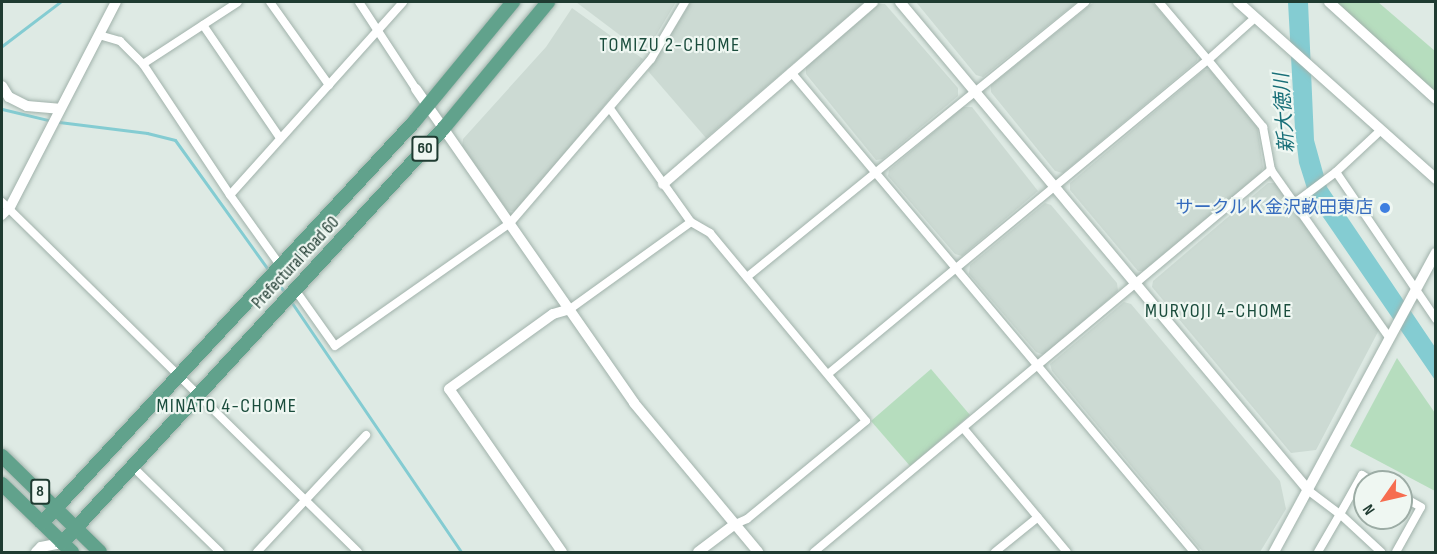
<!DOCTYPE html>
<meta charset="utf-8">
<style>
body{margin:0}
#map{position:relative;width:1437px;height:554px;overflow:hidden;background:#deeae4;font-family:"Sofia Sans Condensed","Noto Sans JP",sans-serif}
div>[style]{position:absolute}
.built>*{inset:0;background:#ccdad3}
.green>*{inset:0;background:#b6ddbe}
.water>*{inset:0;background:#84ccd2}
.stream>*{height:3px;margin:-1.5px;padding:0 1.5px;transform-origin:1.5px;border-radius:1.5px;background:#84ccd2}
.roads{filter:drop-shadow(0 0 2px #a1b2ab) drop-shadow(0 0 2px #a1b2ab)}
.minor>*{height:8px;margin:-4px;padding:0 4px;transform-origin:4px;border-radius:4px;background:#fff}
.tertiary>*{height:10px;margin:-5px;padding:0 5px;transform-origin:5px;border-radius:5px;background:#fff}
.primary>*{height:14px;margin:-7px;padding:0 7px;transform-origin:7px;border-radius:7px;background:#61a28c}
.dots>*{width:16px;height:16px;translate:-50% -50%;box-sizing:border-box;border:3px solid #eff7f2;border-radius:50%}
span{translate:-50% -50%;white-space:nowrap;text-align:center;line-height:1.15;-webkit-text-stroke:4.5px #eff7f2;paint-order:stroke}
.shield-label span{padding:2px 4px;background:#eff7f2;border:2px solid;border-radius:4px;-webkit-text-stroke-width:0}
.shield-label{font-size:16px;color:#1f3b31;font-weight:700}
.shop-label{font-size:18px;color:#366cbe}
.right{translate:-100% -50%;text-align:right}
.street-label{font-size:18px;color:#1f3b31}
.neighbourhood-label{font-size:20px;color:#1b4d3d;letter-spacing:1.5px}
.water-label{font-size:20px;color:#186f78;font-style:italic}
.frame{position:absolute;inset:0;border:3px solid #1f3b31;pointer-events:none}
.north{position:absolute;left:1353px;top:470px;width:60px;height:60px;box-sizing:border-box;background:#eff7f2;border:2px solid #9caca5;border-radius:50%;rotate:236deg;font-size:16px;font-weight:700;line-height:24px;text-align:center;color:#1f3b31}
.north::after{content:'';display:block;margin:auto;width:21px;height:27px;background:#f66d50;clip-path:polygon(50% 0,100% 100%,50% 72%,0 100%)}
</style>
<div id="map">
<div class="built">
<div style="clip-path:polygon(576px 2px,676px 2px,645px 54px)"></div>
<div style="clip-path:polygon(691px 2px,865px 2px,706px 138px,648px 71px)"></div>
<div style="clip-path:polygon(916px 2px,1077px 2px,983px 77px,976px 75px)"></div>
<div style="clip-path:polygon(1094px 2px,1152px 2px,1198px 55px,1197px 61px,1063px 173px,1055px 171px,991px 92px,991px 85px)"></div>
<div style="clip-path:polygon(879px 4px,885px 4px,958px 88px,958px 96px,883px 159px,876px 160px,806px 74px,806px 67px)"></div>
<div style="clip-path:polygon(572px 8px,643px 59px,516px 212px,507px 210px,462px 146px,463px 139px,546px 47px)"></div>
<div style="clip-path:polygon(1204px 70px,1210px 70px,1257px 126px,1263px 167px,1261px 173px,1143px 271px,1138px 271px,1070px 190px,1070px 183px)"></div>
<div style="clip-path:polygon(963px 107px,972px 107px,1038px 191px,962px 256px,955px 254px,888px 176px,889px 170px)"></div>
<div style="clip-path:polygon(1268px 183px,1275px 183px,1379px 330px,1316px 450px,1291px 453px,1152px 287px,1153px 281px)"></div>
<div style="clip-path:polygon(1045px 203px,1051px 205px,1117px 283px,1118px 291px,1044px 355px,1036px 352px,969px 274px,970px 265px)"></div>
<div style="clip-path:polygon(1124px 302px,1131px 304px,1280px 481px,1286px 509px,1260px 552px,1203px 552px,1052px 371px,1050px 364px)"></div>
</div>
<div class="green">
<div style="clip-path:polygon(1336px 2px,1378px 2px,1435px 51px,1435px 92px)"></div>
<div style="clip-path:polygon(1397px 358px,1435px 413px,1435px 491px,1350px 446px)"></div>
<div style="clip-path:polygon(931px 369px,970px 415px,910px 466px,871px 421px)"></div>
</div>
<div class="water">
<div style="clip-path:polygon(1288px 2px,1308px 2px,1314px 140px,1327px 187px,1435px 347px,1435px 380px,1310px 198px,1299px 163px,1295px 129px)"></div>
</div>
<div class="stream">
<div style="left:2px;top:46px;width:73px;rotate:-37.2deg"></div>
<div style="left:2px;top:109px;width:51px;rotate:13.5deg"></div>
<div style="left:59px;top:122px;width:89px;rotate:7.1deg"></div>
<div style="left:147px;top:133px;width:29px;rotate:14deg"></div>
<div style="left:175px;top:140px;width:163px;rotate:54.3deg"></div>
<div style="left:274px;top:278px;width:20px;rotate:53deg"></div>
<div style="left:290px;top:300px;width:305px;rotate:55.8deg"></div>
</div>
<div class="roads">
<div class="minor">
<div style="left:270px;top:2px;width:102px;rotate:54.6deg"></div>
<div style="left:359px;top:2px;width:104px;rotate:56.8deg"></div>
<div style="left:1159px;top:2px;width:76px;rotate:49.8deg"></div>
<div style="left:1208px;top:60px;width:64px;rotate:-41.9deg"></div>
<div style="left:203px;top:25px;width:137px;rotate:55.7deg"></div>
<div style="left:99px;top:35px;width:22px;rotate:16deg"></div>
<div style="left:120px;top:41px;width:33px;rotate:45deg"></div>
<div style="left:143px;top:64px;width:157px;rotate:56.4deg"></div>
<div style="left:230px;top:195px;width:259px;rotate:-48.1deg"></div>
<div style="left:143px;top:64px;width:113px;rotate:-33.1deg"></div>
<div style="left:791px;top:72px;width:627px;rotate:49.98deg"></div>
<div style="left:611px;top:110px;width:138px;rotate:54.5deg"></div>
<div style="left:691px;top:222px;width:22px;rotate:30deg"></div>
<div style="left:710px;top:233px;width:244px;rotate:50.3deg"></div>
<div style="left:866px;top:421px;width:154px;rotate:140.5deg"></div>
<div style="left:747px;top:519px;width:13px;rotate:157deg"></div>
<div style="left:1381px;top:130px;width:62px;rotate:137deg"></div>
<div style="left:1336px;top:172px;width:178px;rotate:55.8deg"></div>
<div style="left:230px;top:195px;width:86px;rotate:54.5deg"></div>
<div style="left:2px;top:202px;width:499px;rotate:44.5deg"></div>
<div style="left:1296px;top:202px;width:50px;rotate:-36.9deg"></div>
<div style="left:2px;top:216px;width:10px;rotate:-45deg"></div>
<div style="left:747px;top:277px;width:436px;rotate:-39.1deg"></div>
<div style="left:296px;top:291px;width:67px;rotate:54.7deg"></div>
<div style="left:335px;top:346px;width:214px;rotate:-35.1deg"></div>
<div style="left:510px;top:223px;width:216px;rotate:-49.3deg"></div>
<div style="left:651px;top:59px;width:66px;rotate:-59.2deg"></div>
<div style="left:570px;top:309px;width:149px;rotate:-35.7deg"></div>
<div style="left:828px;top:374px;width:493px;rotate:-39.6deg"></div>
<div style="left:1208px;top:60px;width:87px;rotate:50.6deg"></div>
<div style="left:1263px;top:127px;width:44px;rotate:79.5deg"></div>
<div style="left:1271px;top:170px;width:204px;rotate:54.8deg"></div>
<div style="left:964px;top:429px;width:160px;rotate:50.1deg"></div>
<div style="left:134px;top:468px;width:120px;rotate:44.3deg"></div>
<div style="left:1374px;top:482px;width:14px;rotate:-150deg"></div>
<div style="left:1362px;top:475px;width:45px;rotate:119.4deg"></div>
<div style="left:1340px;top:514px;width:56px;rotate:42.8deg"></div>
<div style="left:1309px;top:491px;width:39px;rotate:37deg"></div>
<div style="left:1340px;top:514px;width:44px;rotate:120.1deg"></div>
<div style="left:257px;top:552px;width:160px;rotate:-47deg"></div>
<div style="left:814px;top:552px;width:596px;rotate:-39.89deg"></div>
<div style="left:995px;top:552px;width:55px;rotate:-39.1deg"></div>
<div style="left:1396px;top:552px;width:51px;rotate:-60.9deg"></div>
<div style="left:1421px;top:507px;width:23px;rotate:-151deg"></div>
</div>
<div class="tertiary">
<div style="left:900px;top:2px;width:637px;rotate:50.09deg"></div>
<div style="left:1238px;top:2px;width:266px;rotate:41.8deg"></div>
<div style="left:1329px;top:2px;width:144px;rotate:42.2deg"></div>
<div style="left:2px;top:86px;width:13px;rotate:58deg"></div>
<div style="left:9px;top:97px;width:20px;rotate:27deg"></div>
<div style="left:27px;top:106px;width:32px;rotate:5deg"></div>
<div style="left:416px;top:89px;width:382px;rotate:55.2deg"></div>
<div style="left:634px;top:403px;width:194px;rotate:50.2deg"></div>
<div style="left:663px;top:184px;width:278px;rotate:-40.9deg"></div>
<div style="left:9px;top:209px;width:233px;rotate:-62.7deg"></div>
<div style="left:36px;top:552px;width:7px;rotate:-45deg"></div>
<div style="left:41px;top:547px;width:21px;rotate:-11deg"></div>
<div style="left:562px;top:552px;width:198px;rotate:-124.7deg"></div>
<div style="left:449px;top:389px;width:128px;rotate:-35.8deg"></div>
<div style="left:553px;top:314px;width:18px;rotate:-16deg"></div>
<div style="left:698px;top:552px;width:46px;rotate:-37.1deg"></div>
<div style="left:1274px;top:552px;width:340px;rotate:-61.6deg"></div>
</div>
<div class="primary">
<div style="left:2px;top:456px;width:137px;rotate:44.4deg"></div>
<div style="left:2px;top:484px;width:98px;rotate:44.2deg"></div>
<div style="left:42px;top:523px;width:547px;rotate:-47.15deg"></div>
<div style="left:414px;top:122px;width:156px;rotate:-50.5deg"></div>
<div style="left:62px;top:543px;width:563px;rotate:-47.38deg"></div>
<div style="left:443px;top:129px;width:165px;rotate:-50.4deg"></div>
</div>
</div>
<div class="dots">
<div style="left:1385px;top:208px;background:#3f7fe0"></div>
</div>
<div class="shield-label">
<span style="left:425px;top:149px">60</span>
<span style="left:40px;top:492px">8</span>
</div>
<div class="shop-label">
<span class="right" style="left:1373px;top:208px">サークルＫ金沢畝田東店</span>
</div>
<div class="street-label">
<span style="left:296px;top:263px;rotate:-47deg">Prefectural Road 60</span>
</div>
<div class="neighbourhood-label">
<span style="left:670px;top:45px">TOMIZU 2-CHOME</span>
<span style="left:1219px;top:311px">MURYOJI 4-CHOME</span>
<span style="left:227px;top:406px">MINATO 4-CHOME</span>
</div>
<div class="water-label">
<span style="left:1285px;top:113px;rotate:-94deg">新大徳川</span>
</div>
<div class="frame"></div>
<div class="north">N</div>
</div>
